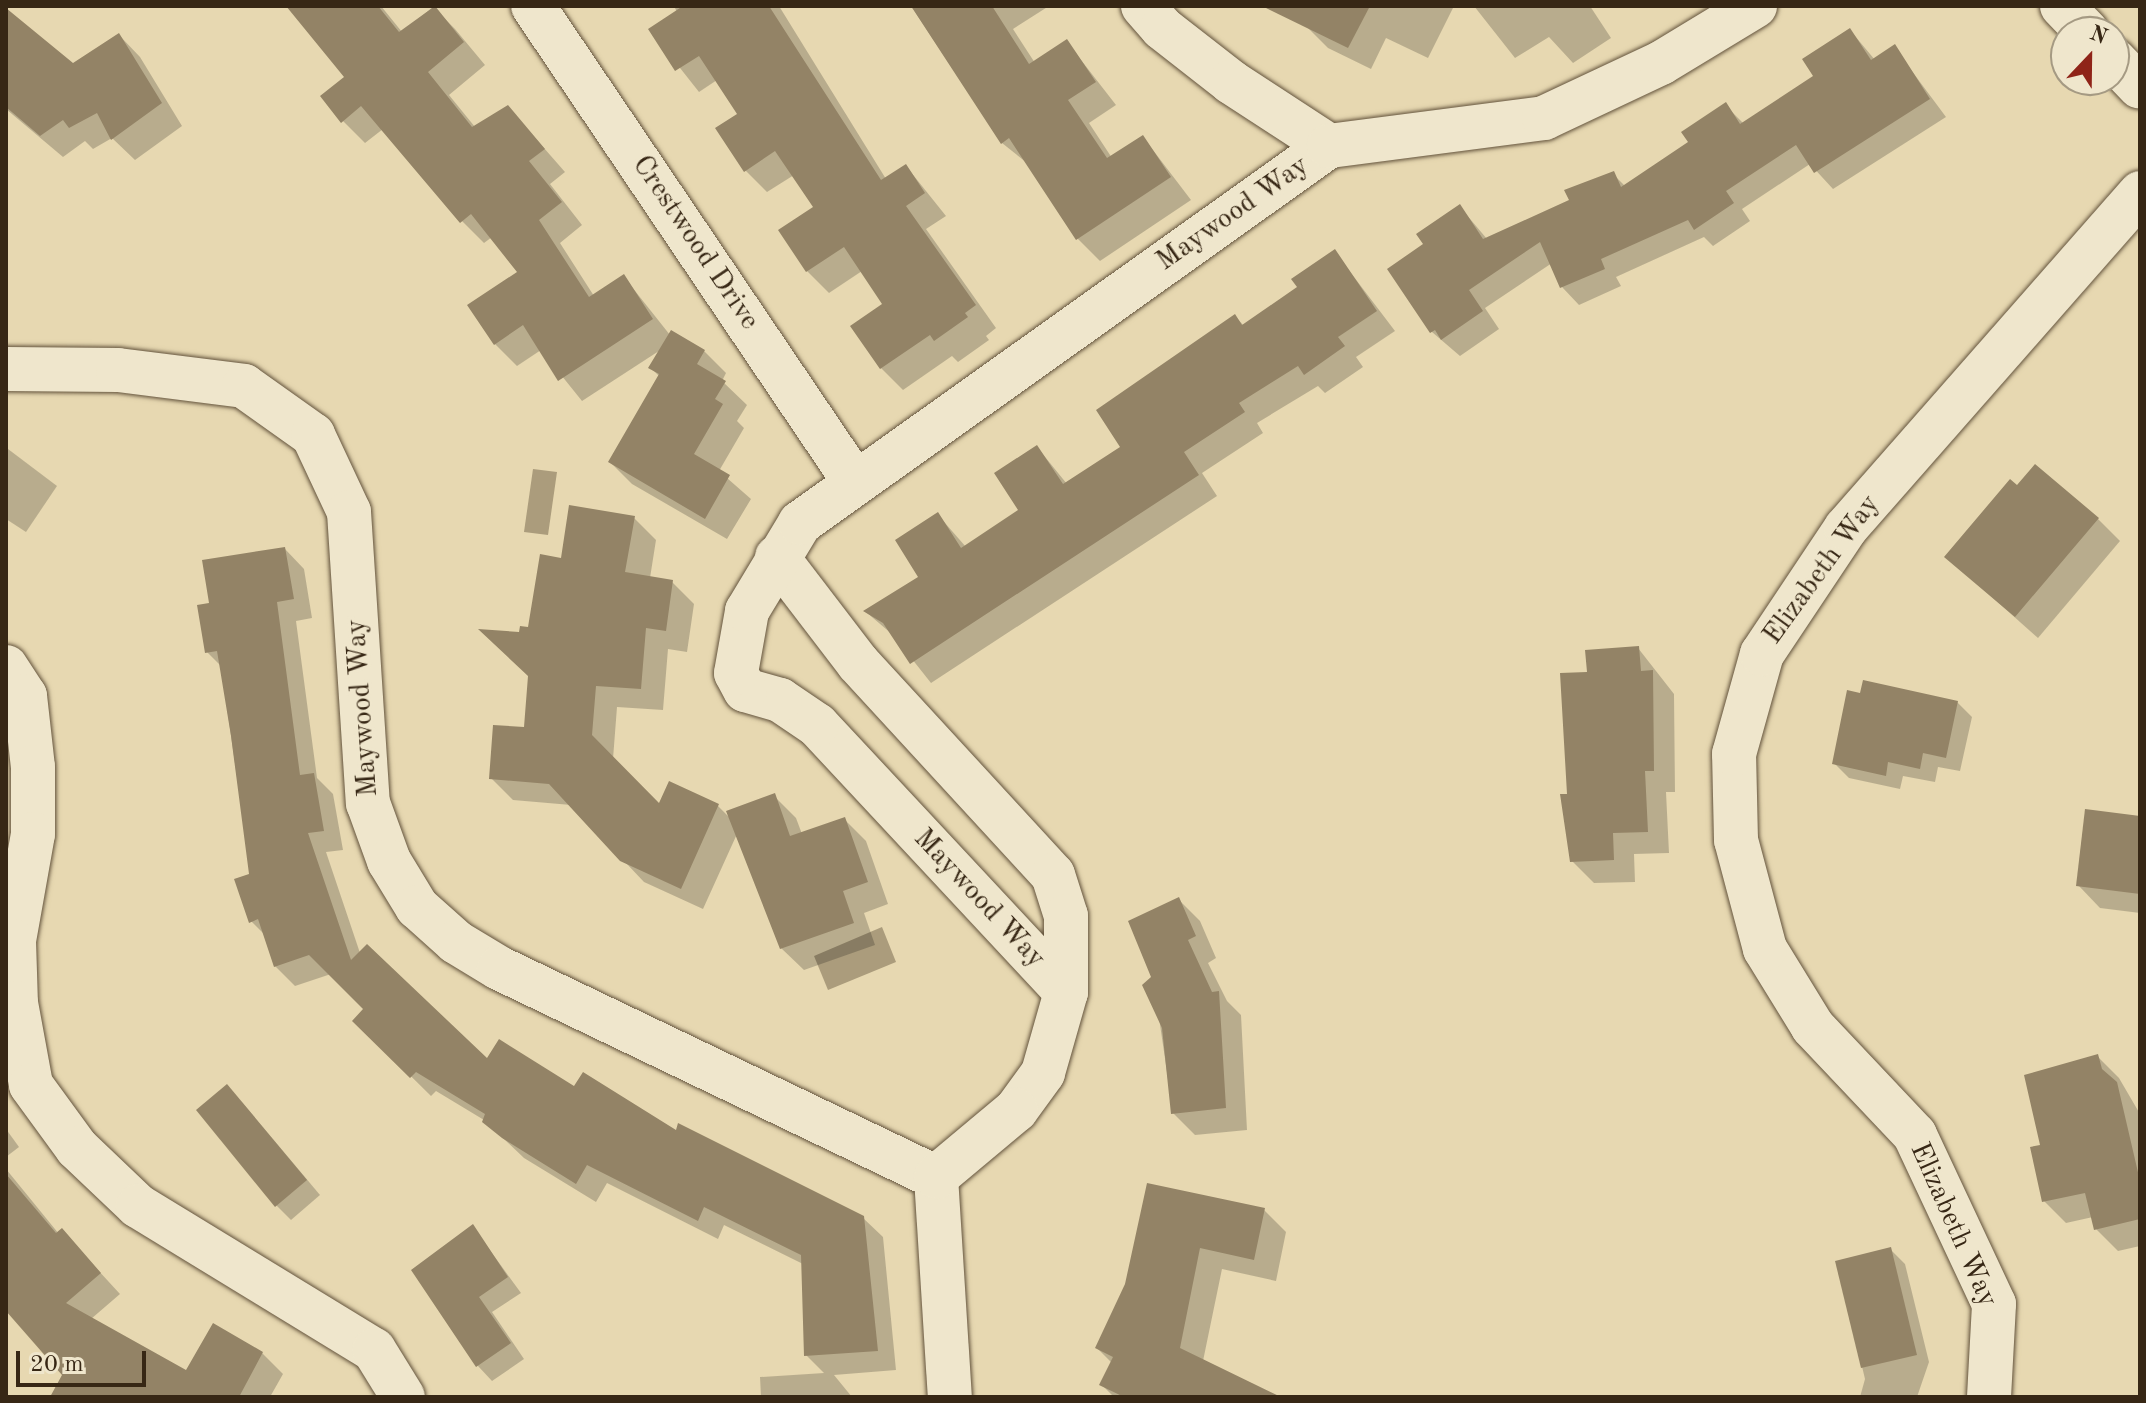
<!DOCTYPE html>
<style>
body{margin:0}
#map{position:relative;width:2146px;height:1403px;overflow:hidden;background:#e7d8b1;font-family:"Old Standard TT",serif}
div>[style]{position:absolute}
.water>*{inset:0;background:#ab9c7c}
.shadow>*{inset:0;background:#0003}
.building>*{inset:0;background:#938366}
.roads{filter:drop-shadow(0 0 2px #63533c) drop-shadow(0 0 2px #63533c)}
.minor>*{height:44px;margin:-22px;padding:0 22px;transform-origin:22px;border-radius:22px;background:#efe6cc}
span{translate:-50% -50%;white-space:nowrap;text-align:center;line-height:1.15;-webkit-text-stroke:6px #efe6cc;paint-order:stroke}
.street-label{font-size:28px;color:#372715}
.frame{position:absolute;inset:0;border:8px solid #372715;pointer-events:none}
.north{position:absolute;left:2050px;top:16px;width:80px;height:80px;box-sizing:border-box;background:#efe6cc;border:2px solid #a59a83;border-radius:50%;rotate:22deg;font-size:22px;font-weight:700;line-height:32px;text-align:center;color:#372715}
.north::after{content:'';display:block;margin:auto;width:28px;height:36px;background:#8f2418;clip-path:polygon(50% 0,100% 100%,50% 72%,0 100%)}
.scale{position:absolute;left:16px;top:1351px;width:130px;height:36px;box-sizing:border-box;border:4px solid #372715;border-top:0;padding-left:10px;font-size:24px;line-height:28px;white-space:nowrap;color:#372715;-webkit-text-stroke:6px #efe6cc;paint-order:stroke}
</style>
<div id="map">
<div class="water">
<div style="clip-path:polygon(533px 469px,557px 472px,548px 535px,524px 532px)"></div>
<div style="clip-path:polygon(882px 927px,896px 962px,828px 990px,814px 956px)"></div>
</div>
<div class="shadow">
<div style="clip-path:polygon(290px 6px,381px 6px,402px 32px,433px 7px,455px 29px,485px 65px,449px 95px,475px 127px,508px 107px,565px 172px,550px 184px,582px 225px,560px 243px,594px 296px,624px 277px,670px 335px,704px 351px,726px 373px,722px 381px,747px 405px,737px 421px,744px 428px,719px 471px,751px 499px,727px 539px,632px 484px,610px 462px,660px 377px,651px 368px,662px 349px,582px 401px,541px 350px,517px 366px,495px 344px,520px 272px,492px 237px,484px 243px,462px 221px,383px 129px,365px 143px,343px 121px,346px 77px)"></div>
<div style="clip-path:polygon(674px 6px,779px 6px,886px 179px,906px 166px,946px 216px,926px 229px,996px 328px,986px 336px,989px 340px,958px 362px,952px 356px,903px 390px,881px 368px,852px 326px,885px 304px,862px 271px,829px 293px,807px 271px,815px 208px,794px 175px,767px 192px,745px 170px,740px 114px,717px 80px,699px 92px,650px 30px,677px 12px)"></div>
<div style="clip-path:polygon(911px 6px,1049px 6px,1013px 29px,1035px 63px,1067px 42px,1116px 105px,1089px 123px,1112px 158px,1143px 137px,1191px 200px,1100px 261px,1078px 239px,1027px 163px,1002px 143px)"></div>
<div style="clip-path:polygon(1316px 6px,1454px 6px,1428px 58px,1386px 38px,1371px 69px,1328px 48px,1306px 26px)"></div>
<div style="clip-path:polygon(1474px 6px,1590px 6px,1611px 38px,1573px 63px,1549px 37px,1515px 58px)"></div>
<div style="clip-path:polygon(6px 13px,72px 65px,119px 35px,140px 57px,182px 126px,135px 160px,112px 138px,93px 149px,85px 141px,63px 157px,6px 109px)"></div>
<div style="clip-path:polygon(1850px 30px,1875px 60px,1894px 47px,1946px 117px,1833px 189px,1810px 164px,1742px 209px,1750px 221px,1713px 246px,1704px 237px,1616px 277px,1621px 286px,1579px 305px,1562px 287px,1552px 263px,1485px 308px,1499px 329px,1460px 356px,1432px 332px,1390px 269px,1426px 244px,1460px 207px,1487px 239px,1571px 201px,1613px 174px,1625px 186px,1691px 142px,1725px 105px,1744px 124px,1816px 77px)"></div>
<div style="clip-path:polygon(1335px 252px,1395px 331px,1356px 357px,1363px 367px,1325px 393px,1318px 386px,1257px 423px,1263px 433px,1202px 473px,1217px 496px,931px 683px,893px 635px,866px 612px,920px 577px,938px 515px,966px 547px,1021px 511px,1037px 447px,1067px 484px,1122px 447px,1235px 316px,1244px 326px,1300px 288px)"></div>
<div style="clip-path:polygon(8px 449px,57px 486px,26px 532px,6px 519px)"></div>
<div style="clip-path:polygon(2017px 488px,2098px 519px,2120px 541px,2038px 638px,1947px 557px)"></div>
<div style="clip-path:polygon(634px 518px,656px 540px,650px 578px,672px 582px,694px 604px,687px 652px,668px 649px,663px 710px,617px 707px,613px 759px,660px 806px,718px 806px,732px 820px,774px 796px,796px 818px,802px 834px,844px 819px,866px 841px,888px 904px,864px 913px,875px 945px,804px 970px,781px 948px,737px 834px,703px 909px,644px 882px,571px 805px,513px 800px,491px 778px,526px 729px,530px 676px,521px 634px,530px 629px,562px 560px)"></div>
<div style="clip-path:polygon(285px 549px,304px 569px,312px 618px,296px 621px,317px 778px,333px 794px,343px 850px,326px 852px,360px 953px,487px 1062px,575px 1089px,862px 1217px,883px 1237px,896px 1370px,834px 1375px,852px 1397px,761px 1397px,760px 1377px,824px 1373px,806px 1355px,803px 1264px,724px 1225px,718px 1239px,607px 1183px,596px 1202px,524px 1158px,484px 1120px,436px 1091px,431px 1096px,355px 1021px,366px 1009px,331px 974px,295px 986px,275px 966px,266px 936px,251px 921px,251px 875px,221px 666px,207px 652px,211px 605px)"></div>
<div style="clip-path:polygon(1638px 648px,1674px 694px,1675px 792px,1666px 792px,1669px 853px,1634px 854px,1635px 882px,1594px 883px,1572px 861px,1569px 796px,1589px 674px)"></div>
<div style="clip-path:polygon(1862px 696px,1957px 702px,1972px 717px,1960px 771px,1938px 767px,1935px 782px,1903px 776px,1900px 789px,1849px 778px,1834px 763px)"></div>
<div style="clip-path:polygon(2140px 818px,2140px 913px,2100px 908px,2078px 885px)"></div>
<div style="clip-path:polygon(1178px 899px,1200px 921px,1216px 958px,1208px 963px,1227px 1001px,1241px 1015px,1247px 1130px,1195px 1135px,1173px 1113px,1153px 977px)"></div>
<div style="clip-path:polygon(2097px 1056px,2119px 1078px,2140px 1114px,2140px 1246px,2118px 1251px,2096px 1229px,2093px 1217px,2066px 1223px,2044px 1201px,2042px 1146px)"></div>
<div style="clip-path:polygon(241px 1101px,320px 1195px,291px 1220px,276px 1205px)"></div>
<div style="clip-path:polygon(6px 1129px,19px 1147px,6px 1157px)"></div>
<div style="clip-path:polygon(6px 1169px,59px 1234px,62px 1231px,120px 1294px,91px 1319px,186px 1373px,262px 1353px,283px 1374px,270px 1397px,54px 1397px,65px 1375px,6px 1310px)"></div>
<div style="clip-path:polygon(1264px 1210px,1286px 1232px,1276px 1281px,1222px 1269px,1203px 1361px,1261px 1397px,1114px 1397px,1102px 1385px,1112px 1363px,1097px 1348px,1127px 1285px)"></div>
<div style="clip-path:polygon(473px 1227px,521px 1293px,492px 1312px,524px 1359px,492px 1381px,478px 1366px)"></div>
<div style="clip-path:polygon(1890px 1249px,1905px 1264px,1929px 1362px,1917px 1397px,1860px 1397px,1865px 1379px,1837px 1262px)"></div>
</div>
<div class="building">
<div style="clip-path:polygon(286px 6px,378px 6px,399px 32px,435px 6px,464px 42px,428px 72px,472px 127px,508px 105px,545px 149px,529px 161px,562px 202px,539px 220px,589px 297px,624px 274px,653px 319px,558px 381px,523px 325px,494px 345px,467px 305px,517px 272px,471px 214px,460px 223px,361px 106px,341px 123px,320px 96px,344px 77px)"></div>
<div style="clip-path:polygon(683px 6px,769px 6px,881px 180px,906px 164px,925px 193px,906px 206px,976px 305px,965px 313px,968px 317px,934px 341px,930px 335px,880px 369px,850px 326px,882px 304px,844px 247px,806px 272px,778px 230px,813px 207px,775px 151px,744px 172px,715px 128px,737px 114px,699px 56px,675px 71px,648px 29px)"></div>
<div style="clip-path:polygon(911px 6px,992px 6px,1029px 64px,1067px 39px,1096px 82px,1068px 100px,1107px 158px,1143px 135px,1171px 177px,1076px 240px,1009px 138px,1001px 144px)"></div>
<div style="clip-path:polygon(1262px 6px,1370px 6px,1348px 48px)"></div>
<div style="clip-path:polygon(6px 8px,73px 63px,119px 33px,162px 103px,111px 140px,97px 113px,69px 128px,63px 120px,40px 136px,6px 107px)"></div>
<div style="clip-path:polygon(1850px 28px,1871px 60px,1895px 44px,1930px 99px,1814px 173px,1796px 145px,1726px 191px,1734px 203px,1694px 230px,1688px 220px,1601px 259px,1605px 269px,1560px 288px,1540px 242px,1469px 290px,1483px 311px,1441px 340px,1435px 330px,1430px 333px,1387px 269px,1423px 244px,1416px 234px,1460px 204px,1483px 239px,1569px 200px,1564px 190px,1614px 171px,1621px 187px,1688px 142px,1681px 132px,1726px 102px,1740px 124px,1813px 76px,1802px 59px)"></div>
<div style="clip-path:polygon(1335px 249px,1377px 311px,1338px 337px,1345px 346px,1304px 375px,1298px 366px,1239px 403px,1245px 412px,1184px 452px,1199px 475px,910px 664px,883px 623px,863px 611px,918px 577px,895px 540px,938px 512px,961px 548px,1018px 510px,994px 473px,1037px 445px,1063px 484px,1120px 447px,1096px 410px,1235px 314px,1242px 325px,1297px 287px,1291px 279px)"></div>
<div style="clip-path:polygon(671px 330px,705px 350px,697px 364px,726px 381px,715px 399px,723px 404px,694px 454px,730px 475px,705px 519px,608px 462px,659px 374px,648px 368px)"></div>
<div style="clip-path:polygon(2035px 464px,2099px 518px,2015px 617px,1944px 557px,2010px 479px,2017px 485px)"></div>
<div style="clip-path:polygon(569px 505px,635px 516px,625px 572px,673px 580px,666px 631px,646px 628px,641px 689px,596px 686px,592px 735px,659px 803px,669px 781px,719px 804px,681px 889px,620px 861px,549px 784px,489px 779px,493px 725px,524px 727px,528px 676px,478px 629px,519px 632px,520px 626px,528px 627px,540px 554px,561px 558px)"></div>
<div style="clip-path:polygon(285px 547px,294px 599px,277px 602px,300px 775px,314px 773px,324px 831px,308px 833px,351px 960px,367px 944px,487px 1058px,499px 1039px,574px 1086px,583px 1072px,676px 1130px,678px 1123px,864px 1216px,878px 1351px,804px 1356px,801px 1255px,704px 1207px,698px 1221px,587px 1165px,576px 1184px,502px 1138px,482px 1122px,485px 1114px,416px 1072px,410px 1078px,352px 1021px,363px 1009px,309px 955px,274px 967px,258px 919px,249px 923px,234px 879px,249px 874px,231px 736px,217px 651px,205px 653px,197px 605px,209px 603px,202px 560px)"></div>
<div style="clip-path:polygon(1639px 646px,1641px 671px,1653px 670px,1654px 771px,1645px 771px,1648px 832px,1613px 833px,1614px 860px,1570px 862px,1560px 794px,1567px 794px,1560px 673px,1587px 672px,1585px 650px)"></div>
<div style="clip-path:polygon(1863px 680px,1958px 701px,1946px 758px,1923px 753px,1920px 769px,1888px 762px,1886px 776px,1832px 764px,1847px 690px,1860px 693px)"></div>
<div style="clip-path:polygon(775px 793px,790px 836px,845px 817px,868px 882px,843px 891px,854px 923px,780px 949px,726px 811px)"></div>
<div style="clip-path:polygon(2085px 809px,2140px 816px,2140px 894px,2076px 886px)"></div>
<div style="clip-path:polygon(1179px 897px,1196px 936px,1188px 940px,1212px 992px,1219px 991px,1226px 1108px,1171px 1114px,1162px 1028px,1142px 985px,1151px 977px,1128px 921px)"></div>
<div style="clip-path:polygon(2098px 1054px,2102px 1069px,2117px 1082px,2140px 1181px,2140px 1219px,2094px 1230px,2085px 1193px,2042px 1202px,2030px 1147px,2040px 1145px,2024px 1075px)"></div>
<div style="clip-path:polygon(227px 1084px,307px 1180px,275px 1207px,196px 1110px)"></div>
<div style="clip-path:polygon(6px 1174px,56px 1233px,62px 1228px,101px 1273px,66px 1303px,186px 1370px,213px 1323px,263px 1352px,239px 1397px,50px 1397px,62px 1375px,6px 1311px)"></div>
<div style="clip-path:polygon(1147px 1183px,1265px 1208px,1254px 1260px,1200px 1248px,1180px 1348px,1281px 1397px,1124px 1397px,1099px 1385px,1113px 1357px,1095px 1348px,1125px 1284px)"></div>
<div style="clip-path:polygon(473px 1224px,508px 1277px,479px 1297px,511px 1343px,476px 1367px,411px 1270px)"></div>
<div style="clip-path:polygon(1891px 1247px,1917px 1355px,1861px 1368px,1835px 1261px)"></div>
</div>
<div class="roads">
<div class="minor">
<div style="left:533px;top:6px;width:573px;rotate:55.95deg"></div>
<div style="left:1143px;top:6px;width:29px;rotate:49deg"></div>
<div style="left:1162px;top:28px;width:88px;rotate:38deg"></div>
<div style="left:1231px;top:82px;width:117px;rotate:33.1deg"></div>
<div style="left:2062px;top:6px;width:36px;rotate:46deg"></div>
<div style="left:2114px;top:60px;width:37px;rotate:46deg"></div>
<div style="left:6px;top:369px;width:112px;rotate:0.5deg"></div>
<div style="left:118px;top:370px;width:127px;rotate:7.2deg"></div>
<div style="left:244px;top:386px;width:85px;rotate:35.4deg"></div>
<div style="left:313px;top:435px;width:85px;rotate:64.9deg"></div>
<div style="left:349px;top:512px;width:292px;rotate:86.3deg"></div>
<div style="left:368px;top:803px;width:62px;rotate:70.1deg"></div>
<div style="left:389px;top:861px;width:54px;rotate:58.7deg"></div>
<div style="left:417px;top:907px;width:52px;rotate:41.9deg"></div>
<div style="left:456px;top:942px;width:50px;rotate:31.2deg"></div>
<div style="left:499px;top:968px;width:484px;rotate:25.6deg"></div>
<div style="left:936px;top:1177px;width:220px;rotate:86.4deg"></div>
<div style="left:777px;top:557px;width:133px;rotate:52.6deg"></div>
<div style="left:858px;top:663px;width:288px;rotate:47.4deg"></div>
<div style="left:1053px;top:875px;width:43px;rotate:72.4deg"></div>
<div style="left:1066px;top:916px;width:76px;rotate:90deg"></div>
<div style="left:1066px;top:992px;width:84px;rotate:105.9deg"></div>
<div style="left:1043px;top:1073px;width:46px;rotate:126.1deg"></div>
<div style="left:1016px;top:1110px;width:104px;rotate:140.1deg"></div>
<div style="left:6px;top:667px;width:35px;rotate:57deg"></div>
<div style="left:25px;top:696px;width:71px;rotate:83.6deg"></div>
<div style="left:33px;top:767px;width:67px;rotate:90deg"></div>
<div style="left:33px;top:834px;width:109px;rotate:100.1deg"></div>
<div style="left:14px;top:941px;width:62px;rotate:88.2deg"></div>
<div style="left:16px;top:1003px;width:83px;rotate:79.6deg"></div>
<div style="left:31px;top:1085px;width:78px;rotate:53.9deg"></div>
<div style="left:77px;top:1148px;width:84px;rotate:43.6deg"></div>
<div style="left:138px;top:1206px;width:276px;rotate:31.4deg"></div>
<div style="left:374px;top:1350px;width:55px;rotate:58.3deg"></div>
<div style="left:1066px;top:992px;width:365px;rotate:-133deg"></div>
<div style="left:817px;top:725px;width:45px;rotate:-146deg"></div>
<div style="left:780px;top:700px;width:36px;rotate:-164deg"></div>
<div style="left:745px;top:690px;width:19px;rotate:-118deg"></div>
<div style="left:736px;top:673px;width:63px;rotate:-79.9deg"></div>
<div style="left:747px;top:611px;width:103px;rotate:-58.9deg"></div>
<div style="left:800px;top:523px;width:650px;rotate:-35.48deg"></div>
<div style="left:1329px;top:146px;width:217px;rotate:-7.4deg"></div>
<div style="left:1544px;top:118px;width:129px;rotate:-25.2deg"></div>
<div style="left:1661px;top:63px;width:110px;rotate:-31.2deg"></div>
<div style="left:1989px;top:1397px;width:93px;rotate:-86.9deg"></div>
<div style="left:1994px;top:1304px;width:187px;rotate:-115.1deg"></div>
<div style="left:1915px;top:1135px;width:149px;rotate:-133.4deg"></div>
<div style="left:1813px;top:1027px;width:92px;rotate:-121.6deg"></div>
<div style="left:1765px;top:949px;width:113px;rotate:-104.9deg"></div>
<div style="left:1736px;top:840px;width:86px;rotate:-91.3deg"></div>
<div style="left:1734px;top:754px;width:104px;rotate:-74.4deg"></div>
<div style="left:1762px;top:654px;width:151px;rotate:-56.3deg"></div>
<div style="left:1846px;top:528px;width:446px;rotate:-48.7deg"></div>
</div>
</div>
<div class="street-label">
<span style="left:1233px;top:214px;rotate:-35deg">Maywood Way</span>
<span style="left:695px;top:243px;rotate:56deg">Crestwood Drive</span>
<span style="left:1822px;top:570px;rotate:-54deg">Elizabeth Way</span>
<span style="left:363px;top:708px;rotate:-94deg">Maywood Way</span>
<span style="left:979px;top:899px;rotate:47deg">Maywood Way</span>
<span style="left:1953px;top:1225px;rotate:66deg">Elizabeth Way</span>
</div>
<div class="frame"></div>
<div class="north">N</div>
<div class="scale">20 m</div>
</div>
